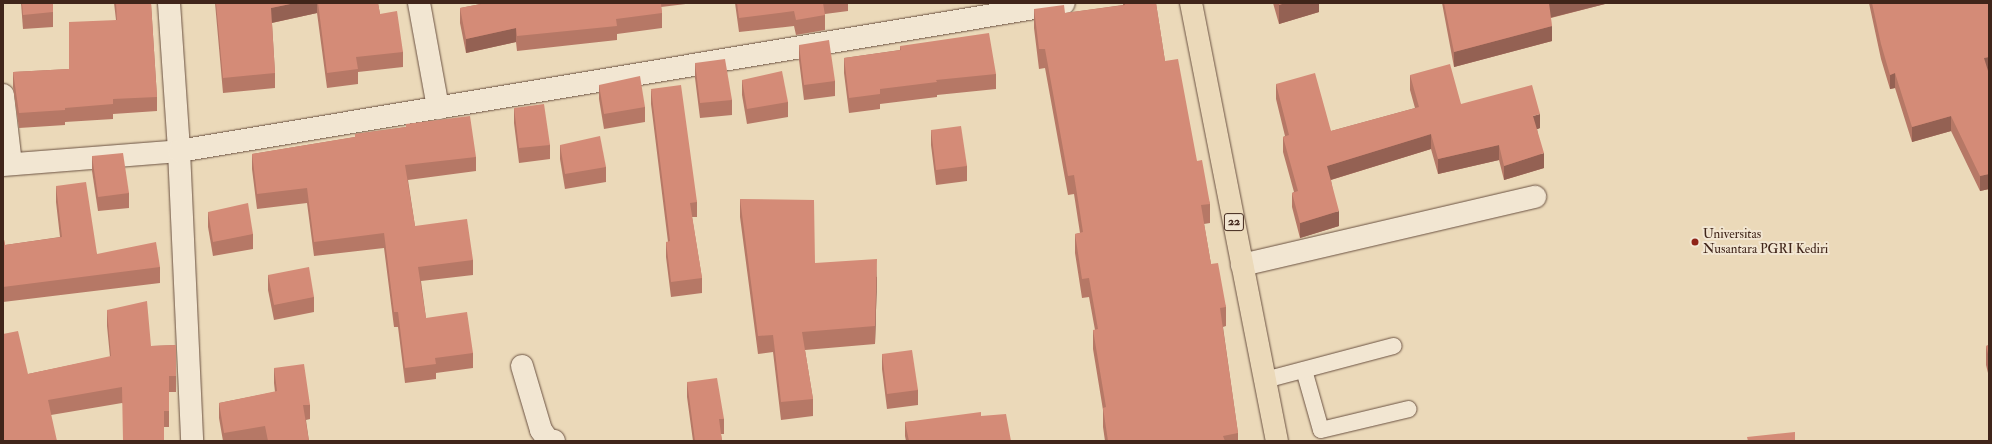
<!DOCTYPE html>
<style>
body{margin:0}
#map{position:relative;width:1992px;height:444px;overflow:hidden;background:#ebd9b9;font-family:"IM FELL Double Pica",serif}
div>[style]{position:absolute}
.roads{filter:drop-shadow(0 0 1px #6b5242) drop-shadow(0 0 1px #6b5242)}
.lane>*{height:16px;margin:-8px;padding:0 8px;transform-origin:8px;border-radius:8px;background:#f2e6d2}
.street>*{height:22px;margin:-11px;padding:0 11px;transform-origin:11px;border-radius:11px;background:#f2e6d2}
.highway>*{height:22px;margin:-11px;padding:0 11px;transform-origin:11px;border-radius:11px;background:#ebd9b9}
.wall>*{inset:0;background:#b67866}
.shaded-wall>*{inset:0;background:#946153}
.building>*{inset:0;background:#d48b77}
.dots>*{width:11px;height:11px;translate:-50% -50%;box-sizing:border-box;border:2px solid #f2e6d2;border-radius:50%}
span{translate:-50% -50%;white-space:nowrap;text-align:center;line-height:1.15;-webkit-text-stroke:4px #f2e6d2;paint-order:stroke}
.shield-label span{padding:1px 3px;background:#f2e6d2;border:1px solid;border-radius:3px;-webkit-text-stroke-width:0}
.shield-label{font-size:12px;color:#40251a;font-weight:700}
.poi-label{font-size:13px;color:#40251a}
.left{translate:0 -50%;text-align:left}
.frame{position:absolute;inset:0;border:4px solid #40251a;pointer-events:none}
</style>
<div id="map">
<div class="roads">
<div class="lane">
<div style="left:1304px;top:370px;width:62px;rotate:74.2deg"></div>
<div style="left:1321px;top:430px;width:90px;rotate:-13.4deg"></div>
<div style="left:1265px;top:380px;width:133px;rotate:-14.8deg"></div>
</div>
<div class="street">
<div style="left:169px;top:3px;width:148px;rotate:86.1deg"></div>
<div style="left:179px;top:151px;width:290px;rotate:87.4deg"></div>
<div style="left:419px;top:3px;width:107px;rotate:79.7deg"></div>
<div style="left:3px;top:95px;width:69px;rotate:83.4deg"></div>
<div style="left:3px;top:165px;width:177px;rotate:-4.5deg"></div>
<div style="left:179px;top:151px;width:897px;rotate:-9.49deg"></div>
<div style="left:1242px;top:265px;width:301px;rotate:-13.1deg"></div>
<div style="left:522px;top:366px;width:67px;rotate:73.5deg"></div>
<div style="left:541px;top:430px;width:12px;rotate:55deg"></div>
<div style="left:548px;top:440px;width:6px;rotate:9deg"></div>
</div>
<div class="highway">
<div style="left:1191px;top:3px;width:446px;rotate:78.9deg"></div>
</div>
</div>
<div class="wall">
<div style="clip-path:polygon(21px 3px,53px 3px,53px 27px,23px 29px)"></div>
<div style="clip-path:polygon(114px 3px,151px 3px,157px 97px,157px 111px,113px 114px,113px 119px,65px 122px,65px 125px,19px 128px,13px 87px,13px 72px,69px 69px,116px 20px)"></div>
<div style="clip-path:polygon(215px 3px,378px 3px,380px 14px,403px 52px,403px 67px,358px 72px,358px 84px,327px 88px,317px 13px,272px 23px,275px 73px,275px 88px,223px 93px)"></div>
<div style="clip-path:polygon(486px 3px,694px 3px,661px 7px,662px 13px,662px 28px,617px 34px,617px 40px,517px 51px,516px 42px,466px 53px,460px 23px,460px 8px)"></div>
<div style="clip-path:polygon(735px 3px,848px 3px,848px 11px,825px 14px,825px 30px,796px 35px,794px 26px,739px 32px)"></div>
<div style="clip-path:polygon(1123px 3px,1156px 3px,1165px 61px,1210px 204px,1210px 223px,1204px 224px,1211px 264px,1226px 307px,1226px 326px,1223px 327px,1238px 433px,1238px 441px,1105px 441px,1103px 427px,1103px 410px,1093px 349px,1093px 330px,1095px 330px,1089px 297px,1082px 298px,1075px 253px,1075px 234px,1080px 233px,1074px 194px,1068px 195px,1045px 68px,1039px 69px,1034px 28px,1034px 9px,1065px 13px,1123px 5px)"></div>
<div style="clip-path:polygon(1273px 3px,1319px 3px,1319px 12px,1279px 24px)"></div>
<div style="clip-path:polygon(1442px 3px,1605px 3px,1605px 4px,1551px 18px,1552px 41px,1454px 67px)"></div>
<div style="clip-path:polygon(1869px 3px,1989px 3px,1989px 72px,1988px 72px,1989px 74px,1989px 189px,1980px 191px,1951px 131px,1912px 142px,1895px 88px,1890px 89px,1881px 59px)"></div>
<div style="clip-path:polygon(799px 45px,835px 81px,835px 96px,804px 100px,799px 60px)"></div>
<div style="clip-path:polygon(900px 46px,996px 74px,996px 89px,937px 95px,937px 97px,880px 104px,880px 109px,849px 113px,844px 73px,844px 58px,900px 50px)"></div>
<div style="clip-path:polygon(695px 63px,732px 100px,732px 115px,700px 118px,695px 78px)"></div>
<div style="clip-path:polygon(1410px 75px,1461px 104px,1540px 128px,1537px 129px,1544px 168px,1504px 180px,1499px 160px,1438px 174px,1431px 149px,1331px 180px,1339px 226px,1300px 238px,1292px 207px,1292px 193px,1294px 192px,1283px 152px,1283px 137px,1285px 136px,1276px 99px,1276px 84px,1331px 131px,1415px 108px,1410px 90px)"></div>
<div style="clip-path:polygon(742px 80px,788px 102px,788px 117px,747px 124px,742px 95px)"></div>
<div style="clip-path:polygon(599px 85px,645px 107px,645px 122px,604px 129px,599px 99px)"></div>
<div style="clip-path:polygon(651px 89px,697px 202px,697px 217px,692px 217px,702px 278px,702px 293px,671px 297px,666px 257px,666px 242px,668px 242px,651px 104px)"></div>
<div style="clip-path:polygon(514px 108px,550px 145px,550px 159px,519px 163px,514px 123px)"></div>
<div style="clip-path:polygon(406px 124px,476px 157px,476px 171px,408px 180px,415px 226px,473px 260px,473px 275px,421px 281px,426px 318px,473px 353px,473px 368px,436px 373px,436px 379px,405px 383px,398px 327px,394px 327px,384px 248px,314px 256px,307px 203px,257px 209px,252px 169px,252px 154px,355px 137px,355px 134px,406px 127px)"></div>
<div style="clip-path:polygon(931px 130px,967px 166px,967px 181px,936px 185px,931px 145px)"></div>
<div style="clip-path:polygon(560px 145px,606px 167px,606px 182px,565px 189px,560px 159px)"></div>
<div style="clip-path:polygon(92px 156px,129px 193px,129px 208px,98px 211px,92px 171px)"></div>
<div style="clip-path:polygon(56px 186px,97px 254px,160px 267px,160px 283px,3px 302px,3px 234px,5px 245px,60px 237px,56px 202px)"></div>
<div style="clip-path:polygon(740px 199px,815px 263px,877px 277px,875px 344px,805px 350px,813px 399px,813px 416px,781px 420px,773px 352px,758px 354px,740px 217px)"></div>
<div style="clip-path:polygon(208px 212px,253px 234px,253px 249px,213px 256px,208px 227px)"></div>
<div style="clip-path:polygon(268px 275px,314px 297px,314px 312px,274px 320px,268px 290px)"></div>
<div style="clip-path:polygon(107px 310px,151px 346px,176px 345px,176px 392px,169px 392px,169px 427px,164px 427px,122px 403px,51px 415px,28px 374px,110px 357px,107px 326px)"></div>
<div style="clip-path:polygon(1989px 345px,1989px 377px,1986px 365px,1986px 346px)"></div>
<div style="clip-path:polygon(882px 354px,918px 390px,918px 405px,887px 409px,882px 369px)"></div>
<div style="clip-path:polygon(274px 368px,310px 405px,310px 419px,306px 420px,309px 441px,265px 441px,265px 440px,262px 441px,223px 441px,219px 418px,219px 403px,275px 392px,274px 383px)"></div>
<div style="clip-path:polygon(687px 382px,724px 419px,724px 434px,721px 434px,722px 441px,693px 441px,687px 397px)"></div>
<div style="clip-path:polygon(981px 416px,1011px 441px,906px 441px,905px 436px,905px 422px)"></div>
</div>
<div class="shaded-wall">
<div style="clip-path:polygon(295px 3px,317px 3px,317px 13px,271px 23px,271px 8px)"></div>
<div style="clip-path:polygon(1285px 3px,1319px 3px,1319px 12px,1279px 24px,1279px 5px)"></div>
<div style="clip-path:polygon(1549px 3px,1605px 3px,1605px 4px,1549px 18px)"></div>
<div style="clip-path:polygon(1552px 26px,1552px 41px,1454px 67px,1454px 52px)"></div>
<div style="clip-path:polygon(516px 28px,516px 42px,466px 53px,466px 39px)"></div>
<div style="clip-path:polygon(1989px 57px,1989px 72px,1984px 73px,1984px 58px)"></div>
<div style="clip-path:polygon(1895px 73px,1895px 88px,1890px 89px,1890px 75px)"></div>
<div style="clip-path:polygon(1540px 114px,1540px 128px,1533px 131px,1533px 116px)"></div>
<div style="clip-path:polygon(1951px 116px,1951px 131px,1912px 142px,1912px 127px)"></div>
<div style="clip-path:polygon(1431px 134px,1431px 149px,1327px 181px,1327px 166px)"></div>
<div style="clip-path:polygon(1499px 145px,1499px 160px,1438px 174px,1438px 159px)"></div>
<div style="clip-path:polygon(1544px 153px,1544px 168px,1504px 180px,1504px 166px)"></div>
<div style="clip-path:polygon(1989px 174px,1989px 189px,1980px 191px,1980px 176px)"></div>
<div style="clip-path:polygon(1339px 211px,1339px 226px,1300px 238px,1300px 223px)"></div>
<div style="clip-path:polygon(877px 259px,877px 277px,875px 344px,875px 326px)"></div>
</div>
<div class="building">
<div style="clip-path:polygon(22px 3px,53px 3px,53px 12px,23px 15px)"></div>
<div style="clip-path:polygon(116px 3px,151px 3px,157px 97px,113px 99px,113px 104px,65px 108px,65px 110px,19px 113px,13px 72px,69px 69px,69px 22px,117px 20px)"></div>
<div style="clip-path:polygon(216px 3px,295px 3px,271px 8px,275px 73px,223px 78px)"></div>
<div style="clip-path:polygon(318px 3px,378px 3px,380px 14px,397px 11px,403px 52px,356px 57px,358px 69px,327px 73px)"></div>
<div style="clip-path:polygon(486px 3px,661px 3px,662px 13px,616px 19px,617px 26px,517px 36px,516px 28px,466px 39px,460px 8px)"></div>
<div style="clip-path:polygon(737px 3px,823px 3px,825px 15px,796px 20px,794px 11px,739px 18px)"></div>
<div style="clip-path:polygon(1125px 3px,1156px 3px,1165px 61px,1178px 59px,1197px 161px,1202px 160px,1210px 204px,1201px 205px,1211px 264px,1218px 263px,1226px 307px,1220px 308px,1238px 433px,1223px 436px,1225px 441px,1108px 441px,1103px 408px,1106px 407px,1093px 330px,1098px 329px,1089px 278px,1082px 279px,1075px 234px,1083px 232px,1074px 175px,1068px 176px,1045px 49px,1039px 49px,1034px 9px,1064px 5px,1065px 13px,1125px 5px)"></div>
<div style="clip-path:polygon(1279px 3px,1285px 3px,1279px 5px)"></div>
<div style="clip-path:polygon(1444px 3px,1550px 3px,1549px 3px,1552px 26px,1454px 52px)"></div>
<div style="clip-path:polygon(1872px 3px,1989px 3px,1989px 57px,1984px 58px,1989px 74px,1989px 174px,1980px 176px,1951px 116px,1912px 127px,1895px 73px,1890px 75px,1881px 44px)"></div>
<div style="clip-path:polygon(989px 33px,996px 74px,936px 80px,937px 82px,880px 89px,880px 94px,849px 98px,844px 58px,901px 50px,900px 46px)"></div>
<div style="clip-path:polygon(829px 40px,835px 81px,804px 85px,799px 45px)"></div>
<div style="clip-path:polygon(725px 59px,732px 100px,700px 103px,695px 63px)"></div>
<div style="clip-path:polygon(1450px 64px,1461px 104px,1532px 85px,1540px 114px,1533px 116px,1544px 153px,1504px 166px,1499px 145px,1438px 159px,1431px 134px,1327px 166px,1339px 211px,1300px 223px,1292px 193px,1298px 191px,1283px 137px,1289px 135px,1276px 84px,1315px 73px,1331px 131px,1419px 107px,1410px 75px)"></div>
<div style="clip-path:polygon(782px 71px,788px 102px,747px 109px,742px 80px)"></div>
<div style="clip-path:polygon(640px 76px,645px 107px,604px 114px,599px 85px)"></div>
<div style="clip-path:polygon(681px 85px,697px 202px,690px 203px,702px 278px,671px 282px,666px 242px,670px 241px,651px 89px)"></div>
<div style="clip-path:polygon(544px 104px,550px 145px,519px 148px,514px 108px)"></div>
<div style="clip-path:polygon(470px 116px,476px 157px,405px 165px,415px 226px,467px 219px,473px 260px,418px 267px,426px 318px,467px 312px,473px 353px,435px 358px,436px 364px,405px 368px,398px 312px,394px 312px,384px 233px,314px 242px,307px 188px,257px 194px,252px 154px,355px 137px,355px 134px,406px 127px,406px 124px)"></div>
<div style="clip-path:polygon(961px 126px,967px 166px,936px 170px,931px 130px)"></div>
<div style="clip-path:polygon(600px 136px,606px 167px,565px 174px,560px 145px)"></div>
<div style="clip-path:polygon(123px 153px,129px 193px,98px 197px,92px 156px)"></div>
<div style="clip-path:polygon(86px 182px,97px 254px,156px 242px,160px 267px,3px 287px,3px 234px,5px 245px,62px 237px,56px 186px)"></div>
<div style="clip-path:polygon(740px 199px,814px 200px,815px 263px,877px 259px,875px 326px,802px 332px,813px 399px,781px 402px,773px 335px,758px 336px)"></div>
<div style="clip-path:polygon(248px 203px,253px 234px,213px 242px,208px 212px)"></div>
<div style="clip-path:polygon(309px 267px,314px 297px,274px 305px,268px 275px)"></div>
<div style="clip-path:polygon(147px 301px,151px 346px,176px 345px,176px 376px,169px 376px,169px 411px,164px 411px,164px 441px,123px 441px,122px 387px,48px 400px,57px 441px,3px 441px,3px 334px,18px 331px,28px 374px,111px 356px,107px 310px)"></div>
<div style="clip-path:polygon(1989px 345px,1989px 358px,1986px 346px)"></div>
<div style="clip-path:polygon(912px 350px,918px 390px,887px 394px,882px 354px)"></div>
<div style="clip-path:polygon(304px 364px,310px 405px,303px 405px,309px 441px,268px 441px,265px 426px,224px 433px,219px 403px,277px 391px,274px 368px)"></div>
<div style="clip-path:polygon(717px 378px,724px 419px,719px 419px,722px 441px,695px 441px,687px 382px)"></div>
<div style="clip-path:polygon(981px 412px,981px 416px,1006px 414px,1011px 441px,909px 441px,905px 422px)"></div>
<div style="clip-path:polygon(1795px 432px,1795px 441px,1748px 441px,1747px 437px)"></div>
</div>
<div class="dots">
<div style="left:1695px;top:242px;background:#8f2418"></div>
</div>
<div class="shield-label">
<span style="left:1234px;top:222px">22</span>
</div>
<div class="poi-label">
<span class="left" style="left:1703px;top:242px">Universitas<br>Nusantara PGRI Kediri</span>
</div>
<div class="frame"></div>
</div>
